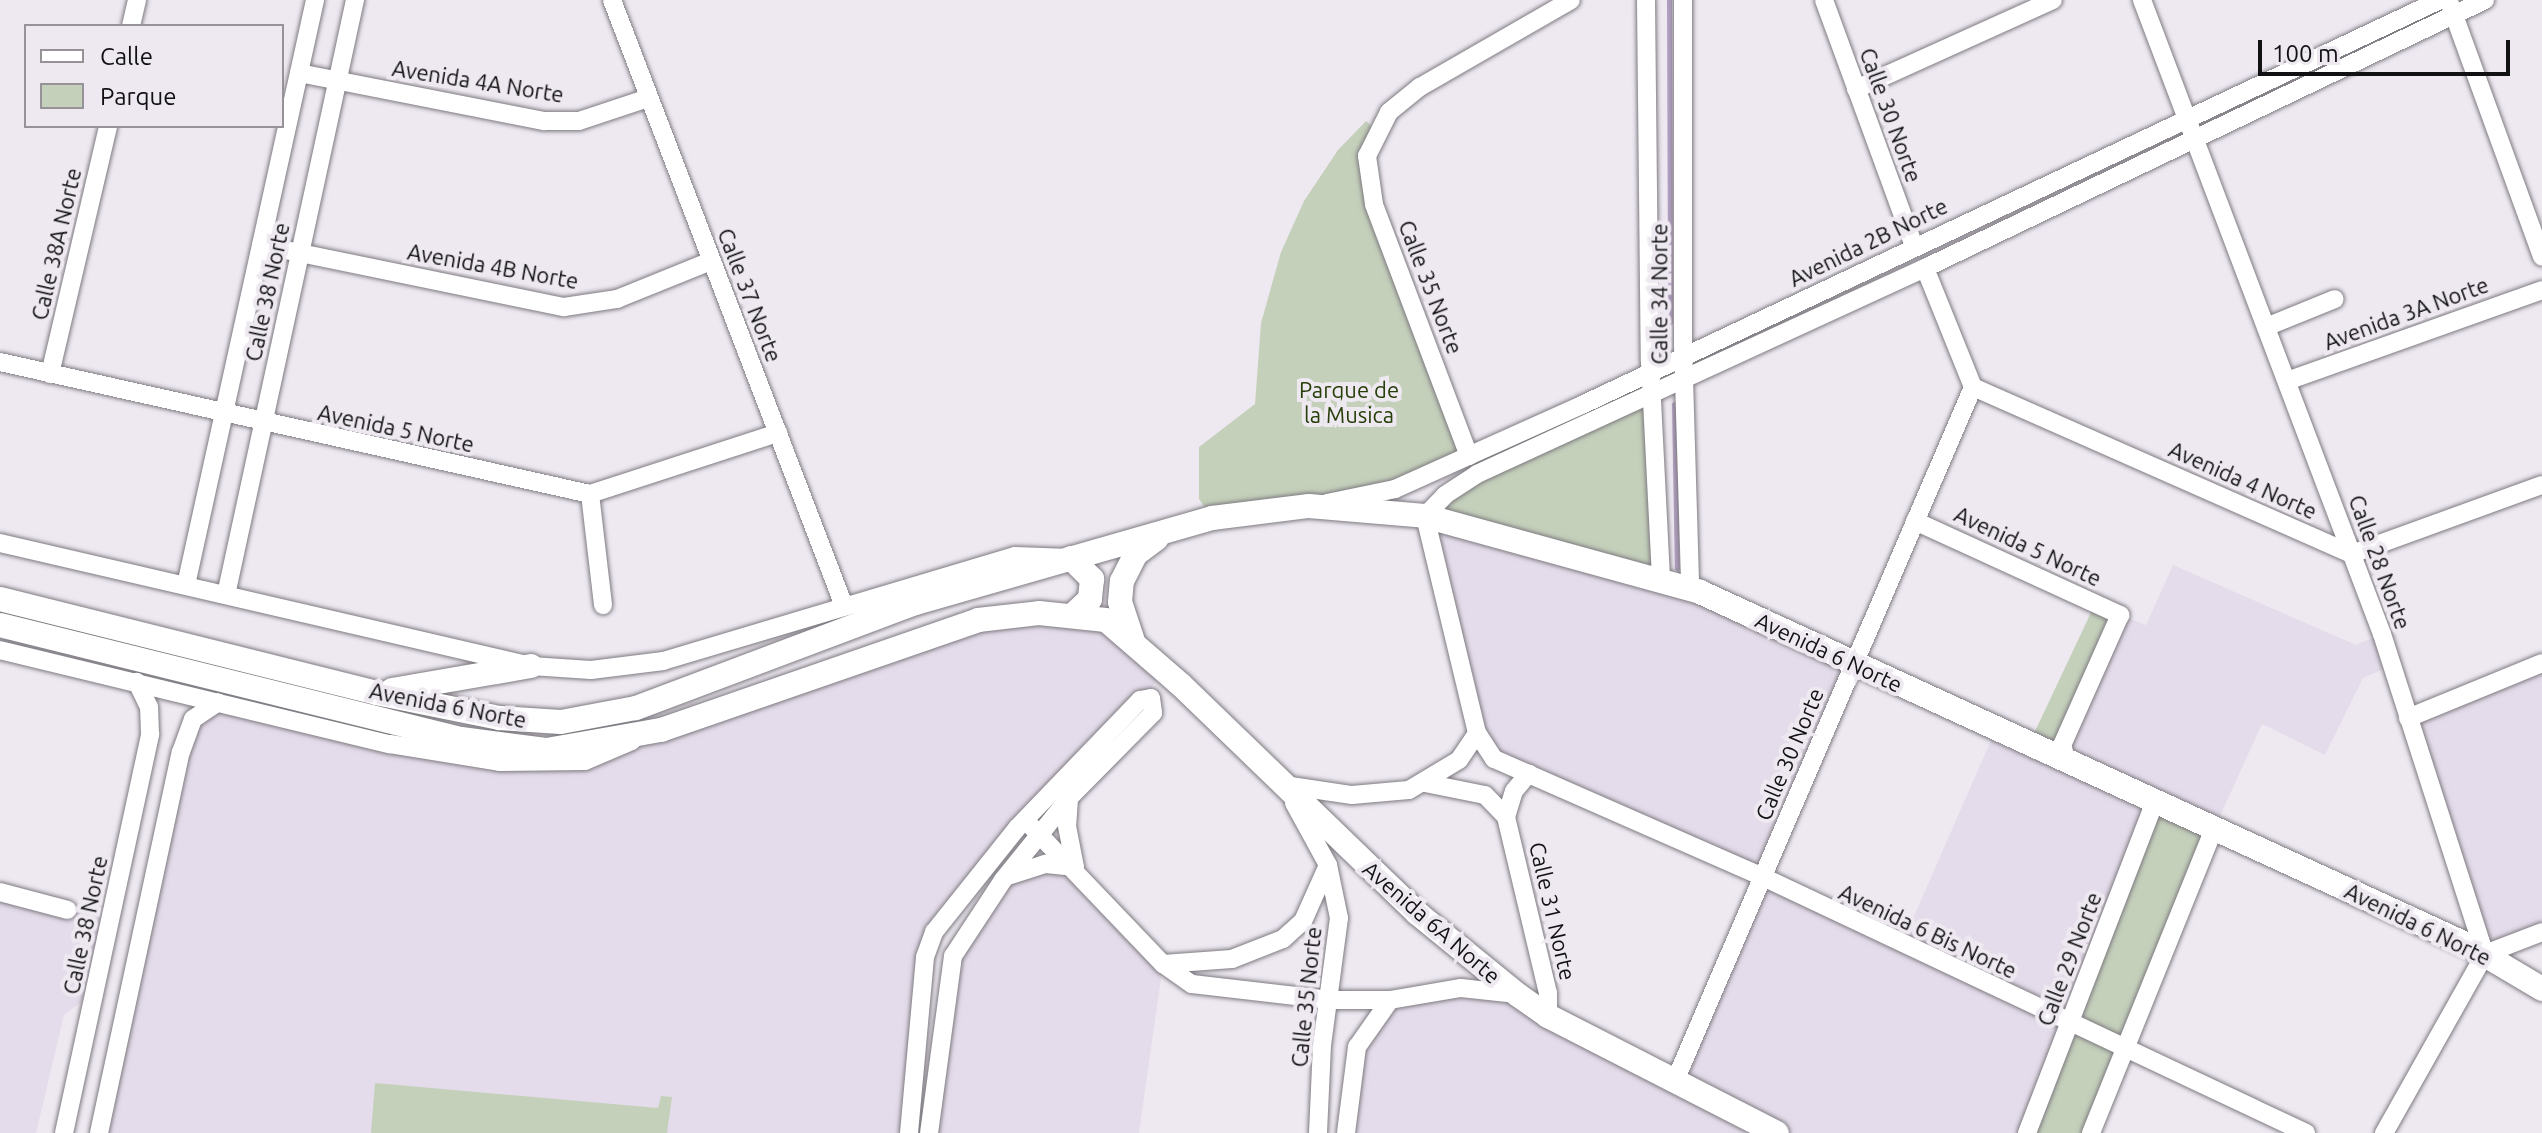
<!DOCTYPE html>
<style>
body{margin:0}
#map{position:relative;width:2542px;height:1133px;overflow:hidden;background:#eee9f1;font-family:Ubuntu,sans-serif}
div>[style]{position:absolute}
.built>*{inset:0;background:#e4dcea}
.green>*{inset:0;background:#c4d0ba}
.stream>*{height:5px;margin:-2.5px;padding:0 2.5px;transform-origin:2.5px;border-radius:2.5px;background:#b29fc1}
.roads{filter:drop-shadow(0 0 2px #7e7a81) drop-shadow(0 0 2px #7e7a81)}
.minor>*{height:18px;margin:-9px;padding:0 9px;transform-origin:9px;border-radius:9px;background:#fff}
.major>*{height:24px;margin:-12px;padding:0 12px;transform-origin:12px;border-radius:12px;background:#fff}
span{translate:-50% -50%;white-space:nowrap;text-align:center;line-height:1.15;-webkit-text-stroke:8px #eee9f1;paint-order:stroke}
.street-label{font-size:22px;color:#111012}
.park-label{font-size:22px;color:#273e09}
.legend{position:absolute;left:24px;top:24px;width:260px;height:104px;box-sizing:border-box;background:#eee9f1;border:2px solid #969298;margin:0;padding:10px 14px;list-style:none;font-size:24px;color:#111012}
.legend li{display:flex;align-items:center;gap:16px;height:40px}
.legend b{width:40px;border:2px solid #969298}
.scale{position:absolute;left:2258px;top:40px;width:252px;height:36px;box-sizing:border-box;border:4px solid #111012;border-top:0;padding-left:10px;font-size:24px;line-height:28px;white-space:nowrap;color:#111012;-webkit-text-stroke:6px #eee9f1;paint-order:stroke}
</style>
<div id="map">
<div class="built">
<div style="clip-path:polygon(1425px 516px,1661px 577px,1854px 663px,1763px 877px,1901px 946px,1996px 729px,2044px 751px,2120px 615px,2146px 625px,2173px 565px,2356px 645px,2382px 634px,2391px 666px,2363px 678px,2325px 755px,2262px 724px,2214px 829px,2027px 1133px,1346px 1133px,1348px 1086px,1390px 1000px,1490px 988px,1675px 1081px,1762px 878px,1488px 754px)"></div>
<div style="clip-path:polygon(1075px 613px,1166px 671px,934px 932px,909px 1133px,99px 1133px,181px 752px,206px 707px,518px 764px,958px 626px)"></div>
<div style="clip-path:polygon(2542px 663px,2542px 932px,2485px 954px,2408px 718px)"></div>
<div style="clip-path:polygon(1055px 863px,1163px 964px,1139px 1133px,929px 1133px,946px 984px,1003px 880px)"></div>
<div style="clip-path:polygon(0 892px,112px 919px,96px 991px,64px 1015px,36px 1133px,0 1133px)"></div>
</div>
<div class="green">
<div style="clip-path:polygon(1366px 121px,1373px 127px,1367px 156px,1469px 456px,1395px 489px,1212px 518px,1199px 499px,1199px 447px,1255px 404px,1261px 323px,1281px 252px,1304px 201px,1338px 150px)"></div>
<div style="clip-path:polygon(1651px 394px,1661px 577px,1432px 506px)"></div>
<div style="clip-path:polygon(2095px 604px,2120px 615px,2062px 745px,2029px 744px)"></div>
<div style="clip-path:polygon(2155px 802px,2214px 829px,2091px 1133px,2027px 1133px)"></div>
<div style="clip-path:polygon(375px 1083px,658px 1108px,661px 1096px,672px 1097px,667px 1133px,371px 1133px)"></div>
</div>
<div class="stream">
<div style="left:1669px;top:0;width:322px;rotate:89.8deg"></div>
<div style="left:1674px;top:404px;width:164px;rotate:89deg"></div>
</div>
<div class="roads">
<div class="minor">
<div style="left:612px;top:0;width:649px;rotate:69.05deg"></div>
<div style="left:1646px;top:0;width:361px;rotate:89.4deg"></div>
<div style="left:1650px;top:361px;width:216px;rotate:87.1deg"></div>
<div style="left:1683px;top:0;width:345px;rotate:90deg"></div>
<div style="left:1683px;top:345px;width:243px;rotate:88.3deg"></div>
<div style="left:1824px;top:0;width:262px;rotate:69.9deg"></div>
<div style="left:2142px;top:0;width:678px;rotate:69.27deg"></div>
<div style="left:2382px;top:634px;width:336px;rotate:72.2deg"></div>
<div style="left:2485px;top:954px;width:206px;rotate:119.4deg"></div>
<div style="left:2450px;top:4px;width:269px;rotate:70deg"></div>
<div style="left:131px;top:26px;width:27px;rotate:-77deg"></div>
<div style="left:299px;top:73px;width:250px;rotate:11.1deg"></div>
<div style="left:544px;top:121px;width:35px"></div>
<div style="left:579px;top:121px;width:73px;rotate:-18.4deg"></div>
<div style="left:1856px;top:89px;width:216px;rotate:-24.3deg"></div>
<div style="left:261px;top:245px;width:309px;rotate:11.6deg"></div>
<div style="left:564px;top:307px;width:54px;rotate:-8.6deg"></div>
<div style="left:617px;top:299px;width:101px;rotate:-22deg"></div>
<div style="left:2266px;top:327px;width:74px;rotate:-22.1deg"></div>
<div style="left:0;top:362px;width:605px;rotate:12.61deg"></div>
<div style="left:590px;top:494px;width:198px;rotate:-18deg"></div>
<div style="left:50px;top:374px;width:255px;rotate:-76.8deg"></div>
<div style="left:2287px;top:381px;width:271px;rotate:-19.6deg"></div>
<div style="left:1973px;top:387px;width:414px;rotate:23.8deg"></div>
<div style="left:2352px;top:554px;width:202px;rotate:-20deg"></div>
<div style="left:1469px;top:456px;width:269px;rotate:-110.7deg"></div>
<div style="left:1374px;top:204px;width:49px;rotate:-98.3deg"></div>
<div style="left:1367px;top:156px;width:49px;rotate:-63.4deg"></div>
<div style="left:1389px;top:112px;width:40px;rotate:-39deg"></div>
<div style="left:1420px;top:87px;width:174px;rotate:-29.9deg"></div>
<div style="left:590px;top:494px;width:112px;rotate:83.3deg"></div>
<div style="left:1327px;top:503px;width:69px;rotate:-11.6deg"></div>
<div style="left:1395px;top:489px;width:207px;rotate:-24.2deg"></div>
<div style="left:1584px;top:404px;width:947px;rotate:-25.27deg"></div>
<div style="left:1915px;top:521px;width:226px;rotate:24.6deg"></div>
<div style="left:2120px;top:615px;width:142px;rotate:114deg"></div>
<div style="left:2062px;top:745px;width:17px;rotate:73deg"></div>
<div style="left:0;top:543px;width:545px;rotate:13.04deg"></div>
<div style="left:531px;top:666px;width:60px;rotate:3.8deg"></div>
<div style="left:591px;top:670px;width:73px;rotate:-7.1deg"></div>
<div style="left:663px;top:661px;width:367px;rotate:-16.6deg"></div>
<div style="left:1015px;top:556px;width:55px;rotate:2.1deg"></div>
<div style="left:186px;top:585px;width:599px;rotate:-77.56deg"></div>
<div style="left:226px;top:595px;width:609px;rotate:-77.77deg"></div>
<div style="left:0;top:650px;width:401px;rotate:13.6deg"></div>
<div style="left:390px;top:744px;width:111px;rotate:9.3deg"></div>
<div style="left:500px;top:762px;width:85px;rotate:-0.7deg"></div>
<div style="left:585px;top:761px;width:51px;rotate:-23.1deg"></div>
<div style="left:2408px;top:718px;width:145px;rotate:-22.3deg"></div>
<div style="left:1425px;top:783px;width:61px;rotate:11.3deg"></div>
<div style="left:1485px;top:795px;width:30px;rotate:46deg"></div>
<div style="left:1506px;top:817px;width:181px;rotate:76.6deg"></div>
<div style="left:1548px;top:993px;width:23px;rotate:90deg"></div>
<div style="left:1284px;top:785px;width:69px;rotate:8.4deg"></div>
<div style="left:1352px;top:795px;width:57px;rotate:-5deg"></div>
<div style="left:1409px;top:790px;width:58px;rotate:-31deg"></div>
<div style="left:1459px;top:760px;width:32px;rotate:-56deg"></div>
<div style="left:1069px;top:799px;width:27px;rotate:94deg"></div>
<div style="left:1067px;top:826px;width:42px;rotate:79deg"></div>
<div style="left:1294px;top:803px;width:71px;rotate:61.3deg"></div>
<div style="left:1328px;top:865px;width:54px;rotate:78.3deg"></div>
<div style="left:1339px;top:918px;width:128px;rotate:97.6deg"></div>
<div style="left:1322px;top:1045px;width:88px;rotate:92.6deg"></div>
<div style="left:1506px;top:817px;width:27px;rotate:-73deg"></div>
<div style="left:1514px;top:791px;width:23px;rotate:-50deg"></div>
<div style="left:1032px;top:827px;width:190px;rotate:46.3deg"></div>
<div style="left:1163px;top:964px;width:35px;rotate:35deg"></div>
<div style="left:1192px;top:984px;width:139px;rotate:6.6deg"></div>
<div style="left:1330px;top:1000px;width:60px"></div>
<div style="left:1390px;top:1000px;width:72px;rotate:-9.6deg"></div>
<div style="left:1461px;top:988px;width:54px;rotate:6.3deg"></div>
<div style="left:1008px;top:876px;width:40px;rotate:-18deg"></div>
<div style="left:1046px;top:864px;width:29px;rotate:6deg"></div>
<div style="left:0;top:892px;width:70px;rotate:14.8deg"></div>
<div style="left:2485px;top:954px;width:61px;rotate:-21.1deg"></div>
<div style="left:1163px;top:964px;width:69px;rotate:-4.1deg"></div>
<div style="left:1232px;top:959px;width:55px;rotate:-21.4deg"></div>
<div style="left:1283px;top:939px;width:27px;rotate:-42deg"></div>
<div style="left:1303px;top:921px;width:61px;rotate:-65.9deg"></div>
<div style="left:1675px;top:1081px;width:755px;rotate:-66.76deg"></div>
<div style="left:1973px;top:387px;width:128px;rotate:-112deg"></div>
<div style="left:64px;top:1133px;width:408px;rotate:-77.8deg"></div>
<div style="left:150px;top:734px;width:27px;rotate:-92deg"></div>
<div style="left:149px;top:707px;width:28px;rotate:-116deg"></div>
<div style="left:99px;top:1133px;width:390px;rotate:-77.9deg"></div>
<div style="left:181px;top:752px;width:35px;rotate:-70deg"></div>
<div style="left:193px;top:719px;width:30px;rotate:-34deg"></div>
<div style="left:909px;top:1133px;width:177px;rotate:-84.8deg"></div>
<div style="left:925px;top:957px;width:27px;rotate:-70deg"></div>
<div style="left:934px;top:932px;width:133px;rotate:-51.4deg"></div>
<div style="left:1017px;top:828px;width:178px;rotate:-46.1deg"></div>
<div style="left:1140px;top:700px;width:11px;rotate:-10deg"></div>
<div style="left:1151px;top:698px;width:15px;rotate:82deg"></div>
<div style="left:1153px;top:713px;width:118px;rotate:134.7deg"></div>
<div style="left:1070px;top:797px;width:107px;rotate:128.9deg"></div>
<div style="left:1003px;top:880px;width:91px;rotate:123.3deg"></div>
<div style="left:953px;top:956px;width:179px;rotate:97.7deg"></div>
<div style="left:1346px;top:1133px;width:87px;rotate:-82.7deg"></div>
<div style="left:1357px;top:1047px;width:57px;rotate:-54.9deg"></div>
<div style="left:2027px;top:1133px;width:355px;rotate:-68.9deg"></div>
<div style="left:2091px;top:1133px;width:328px;rotate:-68deg"></div>
<div style="left:2306px;top:1133px;width:600px;rotate:-154.76deg"></div>
<div style="left:1763px;top:877px;width:294px;rotate:-156.3deg"></div>
<div style="left:1494px;top:759px;width:31px;rotate:-123deg"></div>
<div style="left:1477px;top:733px;width:223px;rotate:-103.5deg"></div>
<div style="left:1425px;top:516px;width:29px;rotate:-46deg"></div>
<div style="left:1445px;top:495px;width:38px;rotate:-33deg"></div>
<div style="left:1477px;top:474px;width:493px;rotate:-24.7deg"></div>
<div style="left:1925px;top:268px;width:621px;rotate:-25.57deg"></div>
</div>
<div class="major">
<div style="left:1071px;top:558px;width:30px;rotate:45deg"></div>
<div style="left:1092px;top:579px;width:20px;rotate:96deg"></div>
<div style="left:1090px;top:599px;width:21px;rotate:137deg"></div>
<div style="left:0;top:599px;width:388px;rotate:14deg"></div>
<div style="left:376px;top:693px;width:126px;rotate:11.5deg"></div>
<div style="left:499px;top:718px;width:62px;rotate:3.7deg"></div>
<div style="left:561px;top:722px;width:76px;rotate:-10.6deg"></div>
<div style="left:636px;top:708px;width:299px;rotate:-20.6deg"></div>
<div style="left:916px;top:603px;width:308px;rotate:-16deg"></div>
<div style="left:1212px;top:518px;width:98px;rotate:-7.1deg"></div>
<div style="left:1309px;top:506px;width:116px;rotate:4.9deg"></div>
<div style="left:1425px;top:516px;width:285px;rotate:15.4deg"></div>
<div style="left:1700px;top:592px;width:845px;rotate:24.69deg"></div>
<div style="left:2468px;top:945px;width:86px;rotate:30.7deg"></div>
<div style="left:0;top:625px;width:475px;rotate:13.9deg"></div>
<div style="left:461px;top:739px;width:87px;rotate:7.3deg"></div>
<div style="left:547px;top:750px;width:116px;rotate:-10deg"></div>
<div style="left:661px;top:730px;width:336px;rotate:-19.1deg"></div>
<div style="left:978px;top:620px;width:61px;rotate:-6.5deg"></div>
<div style="left:1039px;top:613px;width:67px;rotate:6deg"></div>
<div style="left:1106px;top:620px;width:99px;rotate:40.9deg"></div>
<div style="left:1181px;top:685px;width:328px;rotate:44deg"></div>
<div style="left:1417px;top:913px;width:130px;rotate:39.1deg"></div>
<div style="left:1518px;top:995px;width:37px;rotate:35deg"></div>
<div style="left:1548px;top:1016px;width:257px;rotate:27.1deg"></div>
<div style="left:1133px;top:641px;width:41px;rotate:-108.4deg"></div>
<div style="left:1120px;top:602px;width:21px;rotate:-85deg"></div>
<div style="left:1122px;top:581px;width:30px;rotate:-63deg"></div>
<div style="left:1136px;top:554px;width:26px;rotate:-37deg"></div>
<div style="left:392px;top:690px;width:141px;rotate:-9.8deg"></div>
</div>
</div>
<div class="street-label">
<span style="left:478px;top:81px;rotate:9deg">Avenida 4A Norte</span>
<span style="left:1891px;top:115px;rotate:70deg">Calle 30 Norte</span>
<span style="left:1868px;top:242px;rotate:-26deg">Avenida 2B Norte</span>
<span style="left:56px;top:244px;rotate:-77deg">Calle 38A Norte</span>
<span style="left:493px;top:266px;rotate:10deg">Avenida 4B Norte</span>
<span style="left:1431px;top:287px;rotate:69deg">Calle 35 Norte</span>
<span style="left:267px;top:292px;rotate:-78deg">Calle 38 Norte</span>
<span style="left:1659px;top:294px;rotate:-90deg">Calle 34 Norte</span>
<span style="left:750px;top:295px;rotate:69deg">Calle 37 Norte</span>
<span style="left:2406px;top:313px;rotate:-20deg">Avenida 3A Norte</span>
<span style="left:396px;top:428px;rotate:12deg">Avenida 5 Norte</span>
<span style="left:2243px;top:480px;rotate:24deg">Avenida 4 Norte</span>
<span style="left:2028px;top:546px;rotate:25deg">Avenida 5 Norte</span>
<span style="left:2380px;top:562px;rotate:70deg">Calle 28 Norte</span>
<span style="left:1829px;top:652px;rotate:25deg">Avenida 6 Norte</span>
<span style="left:448px;top:705px;rotate:11deg">Avenida 6 Norte</span>
<span style="left:1789px;top:754px;rotate:-67deg">Calle 30 Norte</span>
<span style="left:1553px;top:911px;rotate:77deg">Calle 31 Norte</span>
<span style="left:1432px;top:922px;rotate:41deg">Avenida 6A Norte</span>
<span style="left:2418px;top:924px;rotate:26deg">Avenida 6 Norte</span>
<span style="left:85px;top:925px;rotate:-78deg">Calle 38 Norte</span>
<span style="left:1928px;top:931px;rotate:25deg">Avenida 6 Bis Norte</span>
<span style="left:2069px;top:959px;rotate:-69deg">Calle 29 Norte</span>
<span style="left:1306px;top:997px;rotate:-84deg">Calle 35 Norte</span>
</div>
<div class="park-label">
<span style="left:1349px;top:402px">Parque de<br>la Musica</span>
</div>
<ul class="legend">
<li><b style="height:10px;background:#fff"></b>Calle</li>
<li><b style="height:22px;background:#c4d0ba"></b>Parque</li>
</ul>
<div class="scale">100 m</div>
</div>
